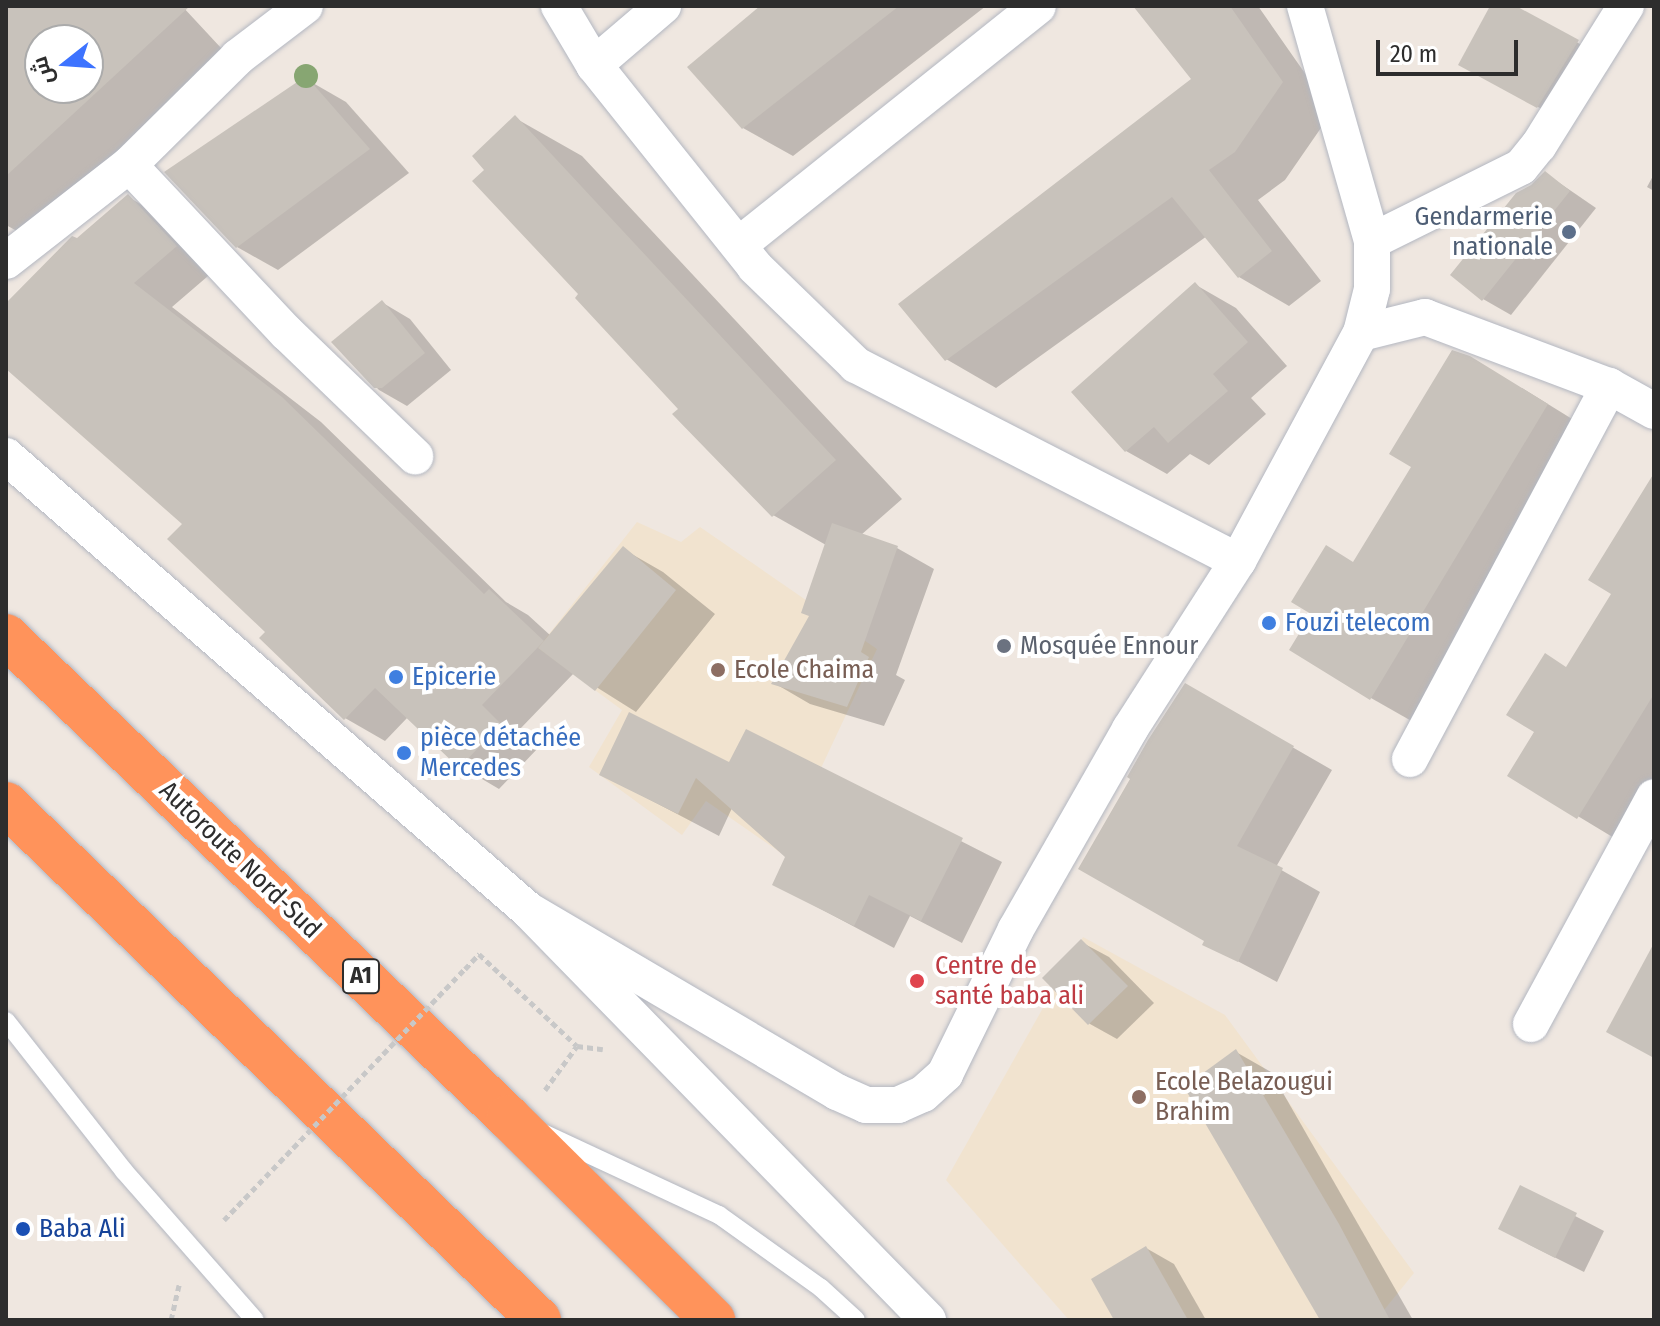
<!DOCTYPE html>
<meta charset="utf-8">
<style>
body{margin:0}
#map{position:relative;width:1660px;height:1326px;overflow:hidden;background:#efe7e0;font-family:"Fira Sans Condensed",Cairo,sans-serif}
div>[style]{position:absolute}
.education>*{inset:0;background:#f1e3cf}
.shadow>*{inset:0;background:#0003}
.building>*{inset:0;background:#c8c2bb}
.path>*{height:5px;margin-top:-2.5px;transform-origin:0;background:repeating-linear-gradient(90deg,#c8c8c8 0 6px,transparent 0 10px)}
.roads{filter:drop-shadow(0 0 2px #b3b7c1) drop-shadow(0 0 2px #b3b7c1)}
.lane>*{height:18px;margin:-9px;padding:0 9px;transform-origin:9px;border-radius:9px;background:#fff}
.street>*{height:36px;margin:-18px;padding:0 18px;transform-origin:18px;border-radius:18px;background:#fff}
.highway>*{height:44px;margin:-22px;padding:0 22px;transform-origin:22px;border-radius:22px;background:#ff935b}
.path-bridge>*{height:5px;margin-top:-2.5px;transform-origin:0;background:repeating-linear-gradient(90deg,#c8c8c8 0 6px,transparent 0 10px)}
.trees>*{width:24px;height:24px;margin:-12px;border-radius:50%;background:#87a672}
.dots>*{width:22px;height:22px;translate:-50% -50%;box-sizing:border-box;border:4px solid #fff;border-radius:50%}
span{translate:-50% -50%;white-space:nowrap;text-align:center;line-height:1.15;-webkit-text-stroke:8px #fff;paint-order:stroke}
.shield-label span{padding:2px 6px;background:#fff;border:2px solid;border-radius:6px;-webkit-text-stroke-width:0}
.shield-label{font-size:24px;color:#2d2d2d;font-weight:700}
.service-label{font-size:26px;color:#4e5e75}
.right{translate:-100% -50%;text-align:right}
.shop-label{font-size:26px;color:#366cbe}
.left{translate:0 -50%;text-align:left}
.worship-label{font-size:26px;color:#5b616d}
.education-label{font-size:26px;color:#785e54}
.street-label{font-size:26px;color:#2d2d2d}
.health-label{font-size:26px;color:#be3a42}
.transit-label{font-size:26px;color:#164399}
.frame{position:absolute;inset:0;border:8px solid #2d2d2d;pointer-events:none}
.north{position:absolute;left:24px;top:24px;width:80px;height:80px;box-sizing:border-box;background:#fff;border:2px solid #ababab;border-radius:50%;rotate:253deg;font-size:22px;font-weight:700;line-height:32px;text-align:center;color:#2d2d2d}
.north::after{content:'';display:block;margin:auto;width:28px;height:36px;background:#3d73ff;clip-path:polygon(50% 0,100% 100%,50% 72%,0 100%)}
.scale{position:absolute;left:1376px;top:40px;width:142px;height:36px;box-sizing:border-box;border:4px solid #2d2d2d;border-top:0;padding-left:10px;font-size:24px;line-height:28px;white-space:nowrap;color:#2d2d2d;-webkit-text-stroke:6px #fff;paint-order:stroke}
</style>
<div id="map">
<div class="education">
<div style="clip-path:polygon(637px 522px,681px 542px,700px 527px,877px 649px,781px 853px,706px 801px,682px 835px,589px 767px,622px 710px,538px 648px)"></div>
<div style="clip-path:polygon(1083px 937px,1225px 1015px,1414px 1273px,1376px 1320px,1069px 1320px,946px 1180px)"></div>
</div>
<div class="shadow">
<div style="clip-path:polygon(evenodd,6px 6px,182px 6px,235px 63px,26px 236px,6px 225px,6px 6px,40px 40px,88px 40px,88px 88px,40px 88px,40px 40px)"></div>
<div style="clip-path:polygon(764px 6px,986px 6px,793px 156px,743px 128px)"></div>
<div style="clip-path:polygon(1136px 6px,1258px 6px,1332px 112px,1285px 180px,1258px 200px,1321px 281px,1289px 306px,1239px 277px,1207px 236px,996px 388px,946px 359px,1194px 80px)"></div>
<div style="clip-path:polygon(1492px 6px,1512px 6px,1605px 58px,1566px 122px,1488px 80px)"></div>
<div style="clip-path:polygon(306px 79px,346px 102px,409px 173px,278px 270px,237px 247px)"></div>
<div style="clip-path:polygon(515px 118px,582px 156px,902px 499px,861px 535px,897px 548px,934px 569px,896px 675px,905px 680px,884px 726px,810px 704px,774px 683px,811px 616px,826px 545px,773px 515px,581px 294px,487px 170px)"></div>
<div style="clip-path:polygon(1545px 173px,1596px 208px,1511px 315px,1483px 299px,1532px 187px)"></div>
<div style="clip-path:polygon(1654px 174px,1654px 191px,1647px 187px)"></div>
<div style="clip-path:polygon(128px 197px,167px 219px,215px 270px,172px 307px,321px 422px,506px 602px,528px 615px,551px 636px,623px 549px,663px 572px,715px 614px,636px 712px,574px 673px,520px 729px,539px 747px,499px 789px,460px 766px,408px 717px,385px 741px,345px 718px,267px 632px,185px 523px,6px 367px,6px 306px)"></div>
<div style="clip-path:polygon(1196px 285px,1236px 308px,1287px 366px,1251px 398px,1266px 414px,1209px 465px,1190px 454px,1167px 474px,1126px 451px,1074px 393px)"></div>
<div style="clip-path:polygon(383px 303px,410px 319px,451px 370px,407px 406px,379px 390px,334px 343px)"></div>
<div style="clip-path:polygon(1522px 388px,1598px 435px,1422px 727px,1371px 698px,1355px 564px)"></div>
<div style="clip-path:polygon(1654px 477px,1654px 806px,1629px 847px,1510px 775px,1614px 593px)"></div>
<div style="clip-path:polygon(1185px 685px,1332px 770px,1276px 867px,1320px 892px,1277px 982px,1205px 944px)"></div>
<div style="clip-path:polygon(747px 732px,1002px 862px,962px 943px,910px 916px,894px 948px,774px 884px,788px 857px,732px 808px,719px 836px,601px 774px,729px 764px)"></div>
<div style="clip-path:polygon(1081px 942px,1109px 957px,1154px 1003px,1117px 1039px,1090px 1024px,1045px 978px)"></div>
<div style="clip-path:polygon(1236px 1052px,1271px 1072px,1413px 1320px,1321px 1320px)"></div>
<div style="clip-path:polygon(1521px 1188px,1604px 1231px,1584px 1272px,1528px 1244px)"></div>
<div style="clip-path:polygon(1146px 1248px,1174px 1264px,1206px 1320px,1117px 1320px)"></div>
</div>
<div class="building">
<div style="clip-path:polygon(evenodd,6px 6px,190px 6px,6px 176px,6px 6px,40px 40px,88px 40px,88px 88px,40px 88px,40px 40px)"></div>
<div style="clip-path:polygon(760px 6px,899px 6px,742px 129px,687px 67px)"></div>
<div style="clip-path:polygon(1133px 6px,1230px 6px,1283px 82px,1235px 152px,1209px 170px,1272px 251px,1238px 278px,1172px 197px,945px 361px,898px 304px,1191px 79px)"></div>
<div style="clip-path:polygon(1490px 6px,1516px 6px,1579px 40px,1537px 108px,1458px 65px)"></div>
<div style="clip-path:polygon(306px 76px,370px 149px,236px 248px,164px 172px)"></div>
<div style="clip-path:polygon(515px 115px,836px 460px,772px 517px,672px 414px,678px 409px,575px 298px,578px 294px,472px 181px,484px 170px,472px 156px)"></div>
<div style="clip-path:polygon(1545px 171px,1570px 191px,1482px 301px,1450px 275px,1516px 193px,1531px 185px)"></div>
<div style="clip-path:polygon(128px 194px,177px 246px,134px 283px,282px 397px,484px 594px,489px 589px,544px 641px,482px 705px,501px 724px,459px 768px,375px 688px,344px 720px,259px 638px,265px 632px,167px 539px,182px 524px,6px 369px,6px 303px,72px 236px,77px 238px)"></div>
<div style="clip-path:polygon(1195px 282px,1248px 342px,1213px 374px,1228px 391px,1168px 443px,1154px 427px,1125px 452px,1071px 392px)"></div>
<div style="clip-path:polygon(382px 300px,425px 353px,382px 388px,374px 388px,331px 342px)"></div>
<div style="clip-path:polygon(1452px 350px,1470px 356px,1548px 404px,1370px 700px,1289px 650px,1311px 614px,1291px 602px,1326px 545px,1353px 562px,1411px 467px,1389px 454px)"></div>
<div style="clip-path:polygon(1654px 473px,1654px 694px,1577px 819px,1507px 776px,1534px 732px,1506px 715px,1545px 653px,1566px 667px,1611px 594px,1588px 580px)"></div>
<div style="clip-path:polygon(832px 523px,898px 546px,861px 652px,869px 657px,847px 707px,771px 684px,809px 616px,801px 613px)"></div>
<div style="clip-path:polygon(623px 546px,676px 590px,595px 691px,538px 648px)"></div>
<div style="clip-path:polygon(1185px 683px,1294px 746px,1237px 846px,1283px 868px,1238px 962px,1202px 945px,1204px 941px,1078px 869px,1130px 779px,1127px 777px,1148px 740px)"></div>
<div style="clip-path:polygon(629px 712px,729px 762px,746px 729px,963px 838px,921px 921px,869px 895px,854px 926px,772px 885px,785px 857px,696px 778px,678px 814px,599px 775px)"></div>
<div style="clip-path:polygon(1081px 939px,1128px 986px,1088px 1025px,1042px 978px)"></div>
<div style="clip-path:polygon(1654px 943px,1654px 1058px,1606px 1032px)"></div>
<div style="clip-path:polygon(1236px 1049px,1339px 1224px,1390px 1320px,1320px 1320px,1184px 1087px)"></div>
<div style="clip-path:polygon(1520px 1185px,1577px 1213px,1555px 1258px,1498px 1229px)"></div>
<div style="clip-path:polygon(1146px 1246px,1188px 1320px,1114px 1320px,1091px 1279px)"></div>
</div>
<div class="path">
<div style="left:465px;top:969px;width:21px;rotate:-47deg"></div>
<div style="left:479px;top:954px;width:134px;rotate:43.2deg"></div>
<div style="left:577px;top:1046px;width:26px;rotate:7deg"></div>
<div style="left:545px;top:1090px;width:54px;rotate:-54deg"></div>
<div style="left:171px;top:1320px;width:36px;rotate:-77deg"></div>
</div>
<div class="roads">
<div class="lane">
<div style="left:6px;top:1021px;width:191px;rotate:51.8deg"></div>
<div style="left:124px;top:1171px;width:198px;rotate:48.7deg"></div>
<div style="left:545px;top:1134px;width:192px;rotate:25deg"></div>
<div style="left:719px;top:1215px;width:125px;rotate:35.6deg"></div>
<div style="left:821px;top:1288px;width:47px;rotate:42.4deg"></div>
</div>
<div class="street">
<div style="left:559px;top:6px;width:69px;rotate:59.3deg"></div>
<div style="left:594px;top:65px;width:258px;rotate:51.4deg"></div>
<div style="left:755px;top:267px;width:141px;rotate:44.1deg"></div>
<div style="left:856px;top:365px;width:429px;rotate:27.2deg"></div>
<div style="left:594px;top:65px;width:91px;rotate:-40.5deg"></div>
<div style="left:129px;top:165px;width:231px;rotate:46.8deg"></div>
<div style="left:287px;top:333px;width:178px;rotate:43.9deg"></div>
<div style="left:1372px;top:241px;width:166px;rotate:-26.4deg"></div>
<div style="left:1521px;top:167px;width:28px;rotate:-51deg"></div>
<div style="left:1539px;top:145px;width:164px;rotate:-58deg"></div>
<div style="left:740px;top:244px;width:381px;rotate:-38.6deg"></div>
<div style="left:6px;top:261px;width:156px;rotate:-38deg"></div>
<div style="left:129px;top:165px;width:153px;rotate:-44.7deg"></div>
<div style="left:238px;top:57px;width:84px;rotate:-37.3deg"></div>
<div style="left:1361px;top:333px;width:66px;rotate:-14deg"></div>
<div style="left:1425px;top:317px;width:197px;rotate:20.6deg"></div>
<div style="left:1609px;top:386px;width:51px;rotate:29.1deg"></div>
<div style="left:6px;top:456px;width:692px;rotate:41.01deg"></div>
<div style="left:528px;top:910px;width:573px;rotate:45.71deg"></div>
<div style="left:1410px;top:759px;width:423px;rotate:-61.9deg"></div>
<div style="left:528px;top:910px;width:359px;rotate:30.5deg"></div>
<div style="left:837px;top:1092px;width:32px;rotate:24deg"></div>
<div style="left:866px;top:1105px;width:32px"></div>
<div style="left:898px;top:1105px;width:27px;rotate:-24deg"></div>
<div style="left:923px;top:1094px;width:30px;rotate:-42deg"></div>
<div style="left:945px;top:1074px;width:161px;rotate:-63.9deg"></div>
<div style="left:1016px;top:929px;width:230px;rotate:-60.3deg"></div>
<div style="left:1130px;top:729px;width:200px;rotate:-57.3deg"></div>
<div style="left:1238px;top:561px;width:259px;rotate:-61.7deg"></div>
<div style="left:1361px;top:333px;width:45px;rotate:-76deg"></div>
<div style="left:1372px;top:289px;width:48px;rotate:-90deg"></div>
<div style="left:1372px;top:241px;width:244px;rotate:-105.9deg"></div>
<div style="left:1531px;top:1024px;width:258px;rotate:-61.5deg"></div>
</div>
<div class="highway">
<div style="left:6px;top:636px;width:695px;rotate:43.78deg"></div>
<div style="left:508px;top:1117px;width:289px;rotate:44.7deg"></div>
<div style="left:6px;top:804px;width:742px;rotate:44.07deg"></div>
</div>
</div>
<div class="path-bridge">
<div style="left:224px;top:1220px;width:348px;rotate:-46.2deg"></div>
</div>
<div class="trees">
<div style="left:306px;top:76px"></div>
</div>
<div class="dots">
<div style="left:1569px;top:232px;background:#5c6f8a"></div>
<div style="left:1269px;top:623px;background:#3f7fe0"></div>
<div style="left:1004px;top:646px;background:#6b7280"></div>
<div style="left:718px;top:670px;background:#8d6e63"></div>
<div style="left:396px;top:677px;background:#3f7fe0"></div>
<div style="left:404px;top:753px;background:#3f7fe0"></div>
<div style="left:917px;top:981px;background:#e0444e"></div>
<div style="left:1139px;top:1097px;background:#8d6e63"></div>
<div style="left:23px;top:1229px;background:#1a4fb4"></div>
</div>
<div class="shield-label">
<span style="left:361px;top:976px">A1</span>
</div>
<div class="service-label">
<span class="right" style="left:1553px;top:232px">Gendarmerie<br>nationale</span>
</div>
<div class="shop-label">
<span class="left" style="left:1285px;top:623px">Fouzi telecom</span>
<span class="left" style="left:412px;top:677px">Epicerie</span>
<span class="left" style="left:420px;top:753px">pièce détachée<br>Mercedes</span>
</div>
<div class="worship-label">
<span class="left" style="left:1020px;top:646px">Mosquée Ennour</span>
</div>
<div class="education-label">
<span class="left" style="left:734px;top:670px">Ecole Chaima</span>
<span class="left" style="left:1155px;top:1097px">Ecole Belazougui<br>Brahim</span>
</div>
<div class="street-label">
<span style="left:240px;top:860px;rotate:44deg">Autoroute Nord-Sud</span>
</div>
<div class="health-label">
<span class="left" style="left:935px;top:981px">Centre de<br>santé baba ali</span>
</div>
<div class="transit-label">
<span class="left" style="left:39px;top:1229px">Baba Ali</span>
</div>
<div class="frame"></div>
<div class="north">ش</div>
<div class="scale">20 m</div>
</div>
